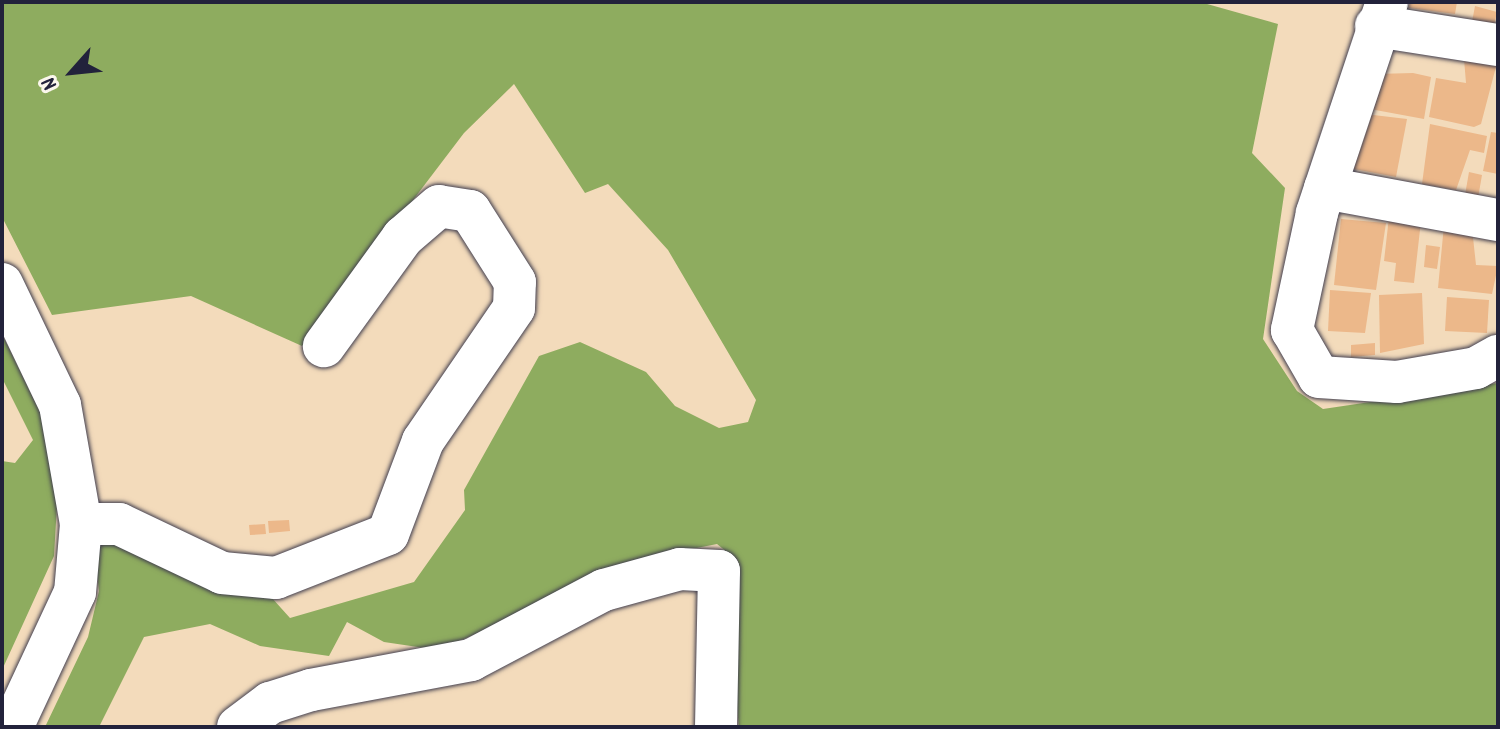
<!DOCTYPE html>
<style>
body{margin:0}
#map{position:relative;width:1500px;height:729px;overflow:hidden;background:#f3dbbb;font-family:Dekko,sans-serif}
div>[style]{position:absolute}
.forest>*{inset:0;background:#8eac5f}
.building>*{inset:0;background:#ecb88a}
.roads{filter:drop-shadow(0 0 2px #413e4e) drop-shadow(0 0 2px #413e4e)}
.minor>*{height:42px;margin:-21px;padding:0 21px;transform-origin:21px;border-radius:21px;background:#fff}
span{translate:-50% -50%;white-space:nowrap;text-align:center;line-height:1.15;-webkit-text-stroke:6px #fbf7ec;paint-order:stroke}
.frame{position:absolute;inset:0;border:4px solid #22223b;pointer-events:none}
.north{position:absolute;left:32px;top:32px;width:80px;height:80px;-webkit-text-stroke:6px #fbf7ec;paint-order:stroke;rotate:243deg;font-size:22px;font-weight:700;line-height:32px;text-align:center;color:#22223b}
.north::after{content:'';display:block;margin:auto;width:28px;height:36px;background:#22223b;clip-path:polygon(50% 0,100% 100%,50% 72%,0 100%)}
</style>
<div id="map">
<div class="forest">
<div style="clip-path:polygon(2px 2px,1200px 2px,1278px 24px,1252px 153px,1285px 188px,1263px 339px,1297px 391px,1323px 409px,1498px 383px,1498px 727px,739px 727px,728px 618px,738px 561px,717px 544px,661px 555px,438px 650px,384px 642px,347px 622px,329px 656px,260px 646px,210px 624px,144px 637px,99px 727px,45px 727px,88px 637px,99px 591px,94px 547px,114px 528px,272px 598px,290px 618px,414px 582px,465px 510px,464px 490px,539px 356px,580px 342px,646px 372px,675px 406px,719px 428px,748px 422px,756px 400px,668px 250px,608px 184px,585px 193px,514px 84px,464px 133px,302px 346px,191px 296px,52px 315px,2px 217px)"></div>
<div style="clip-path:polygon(2px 334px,54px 441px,58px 488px,54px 556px,2px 670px,2px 461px,15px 463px,33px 440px,2px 378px)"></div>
</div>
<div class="building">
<div style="clip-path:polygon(1410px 2px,1457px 2px,1455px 14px,1409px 8px)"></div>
<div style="clip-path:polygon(1475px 6px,1497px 12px,1493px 30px,1471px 27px)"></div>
<div style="clip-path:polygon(1464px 59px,1497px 63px,1481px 124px,1474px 127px,1429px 117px,1436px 78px,1466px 83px)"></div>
<div style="clip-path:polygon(1413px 73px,1431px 77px,1424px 119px,1370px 109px,1376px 74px)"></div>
<div style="clip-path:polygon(1365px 114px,1407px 119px,1396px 177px,1354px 169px)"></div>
<div style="clip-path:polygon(1430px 124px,1487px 136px,1484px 153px,1470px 150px,1456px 190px,1422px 184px)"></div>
<div style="clip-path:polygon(1491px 132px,1498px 133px,1498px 174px,1483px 171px)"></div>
<div style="clip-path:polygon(1469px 172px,1482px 175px,1478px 198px,1465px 195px)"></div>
<div style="clip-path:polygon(1389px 217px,1421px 221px,1414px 283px,1394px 281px,1396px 263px,1384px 261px)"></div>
<div style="clip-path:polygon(1341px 219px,1386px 223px,1376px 290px,1334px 285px)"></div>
<div style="clip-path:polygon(1444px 225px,1472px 228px,1476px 265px,1498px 266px,1492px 294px,1438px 288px)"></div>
<div style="clip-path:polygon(1426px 245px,1440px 247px,1437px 269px,1424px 267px)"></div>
<div style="clip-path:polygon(1330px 290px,1371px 293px,1365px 333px,1328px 331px)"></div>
<div style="clip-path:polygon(1422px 293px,1424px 344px,1380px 353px,1379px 295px)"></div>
<div style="clip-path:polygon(1447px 297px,1489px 300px,1487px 333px,1445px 331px)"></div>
<div style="clip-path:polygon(1375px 343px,1375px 355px,1351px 357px,1351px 345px)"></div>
<div style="clip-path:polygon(289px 520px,290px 531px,269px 533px,268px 521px)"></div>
<div style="clip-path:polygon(265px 524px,266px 534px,250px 535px,249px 525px)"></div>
</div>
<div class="roads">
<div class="minor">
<div style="left:1387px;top:2px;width:222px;rotate:108.4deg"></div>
<div style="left:1317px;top:213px;width:120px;rotate:102.1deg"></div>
<div style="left:1292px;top:330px;width:54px;rotate:60.1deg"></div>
<div style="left:1319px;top:377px;width:78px;rotate:3.7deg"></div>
<div style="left:1397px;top:382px;width:80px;rotate:-10deg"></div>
<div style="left:1476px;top:368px;width:25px;rotate:-29deg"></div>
<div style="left:1376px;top:26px;width:123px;rotate:8.9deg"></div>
<div style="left:1325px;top:188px;width:176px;rotate:10.5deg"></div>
<div style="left:2px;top:284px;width:134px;rotate:64.4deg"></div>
<div style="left:60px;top:405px;width:121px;rotate:80deg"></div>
<div style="left:81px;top:524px;width:68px;rotate:95deg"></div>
<div style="left:75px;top:592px;width:149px;rotate:115deg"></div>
<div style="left:81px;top:524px;width:38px"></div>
<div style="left:119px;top:524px;width:114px;rotate:25.4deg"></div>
<div style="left:222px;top:573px;width:54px;rotate:5.3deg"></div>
<div style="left:276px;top:578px;width:120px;rotate:-21.4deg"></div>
<div style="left:388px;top:534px;width:99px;rotate:-69.4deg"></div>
<div style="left:423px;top:441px;width:161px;rotate:-55.6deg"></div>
<div style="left:514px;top:308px;width:26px;rotate:-88deg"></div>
<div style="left:515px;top:282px;width:84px;rotate:-122.4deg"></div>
<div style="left:470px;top:211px;width:31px;rotate:-171deg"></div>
<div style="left:439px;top:206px;width:48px;rotate:139.3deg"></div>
<div style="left:403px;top:237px;width:135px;rotate:125.9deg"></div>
<div style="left:238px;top:727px;width:40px;rotate:-37deg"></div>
<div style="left:270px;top:703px;width:43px;rotate:-17.6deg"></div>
<div style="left:311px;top:690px;width:163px;rotate:-10.6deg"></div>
<div style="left:471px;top:660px;width:150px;rotate:-27.8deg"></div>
<div style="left:604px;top:590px;width:79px;rotate:-15.4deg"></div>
<div style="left:680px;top:569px;width:39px;rotate:3deg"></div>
<div style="left:719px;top:571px;width:156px;rotate:91.1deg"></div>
</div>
</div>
<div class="frame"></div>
<div class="north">N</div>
</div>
